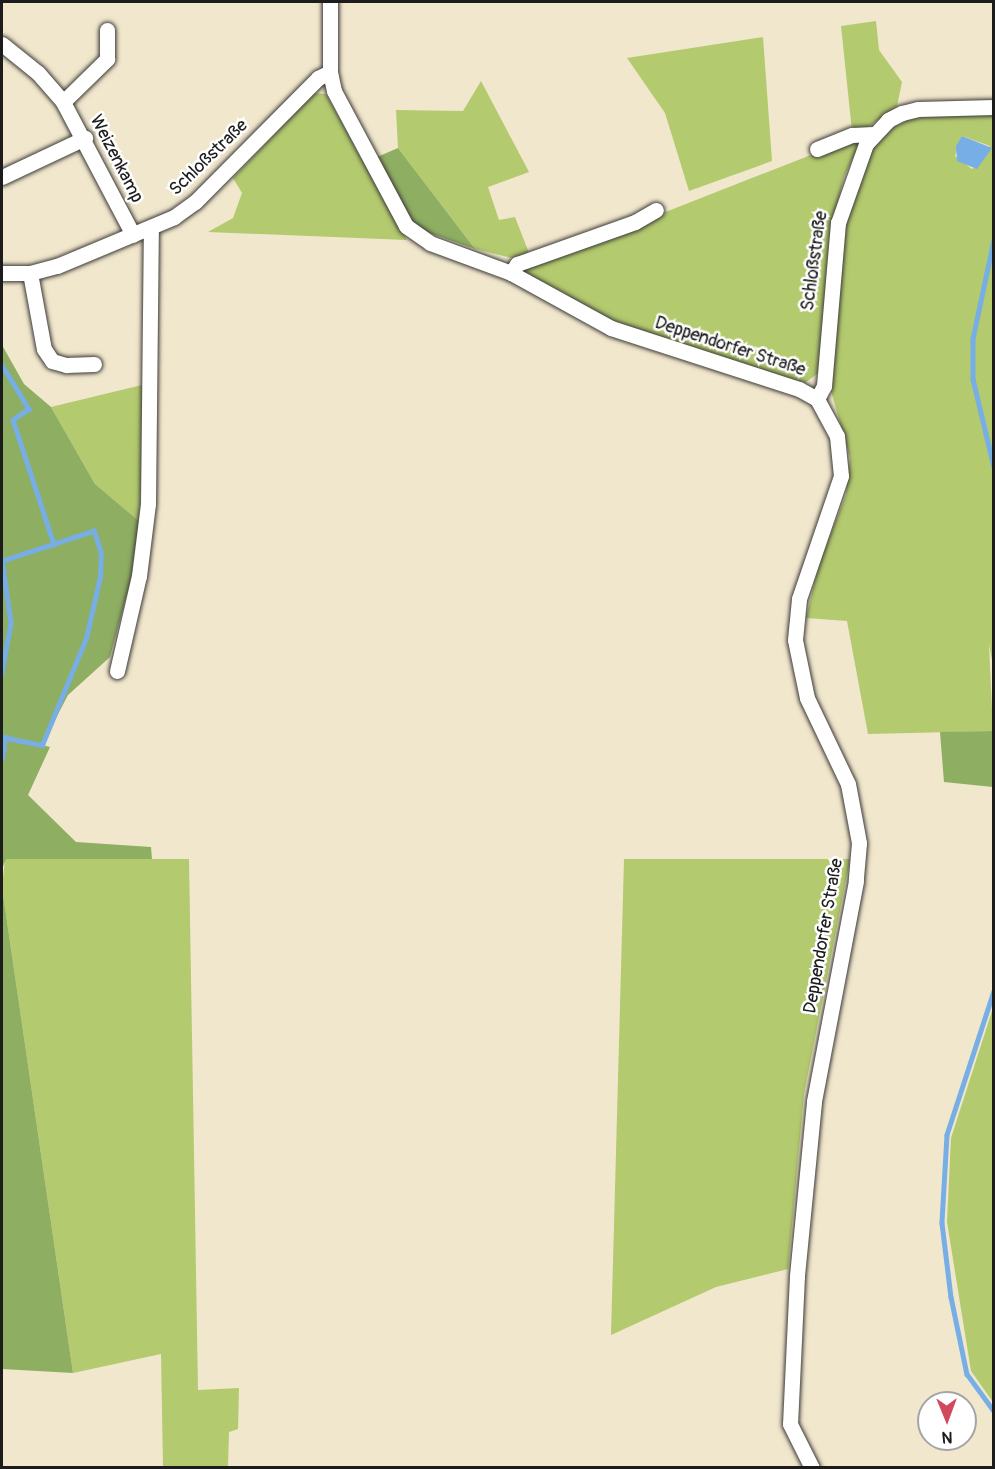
<!DOCTYPE html>
<meta charset="utf-8">
<style>
body{margin:0}
#map{position:relative;width:995px;height:1469px;overflow:hidden;background:#f1e7cd;font-family:Pangolin,sans-serif}
div>[style]{position:absolute}
.green>*{inset:0;background:#b3ca6f}
.forest>*{inset:0;background:#8eae62}
.water>*{inset:0;background:#77aee6}
.stream>*{height:4.5px;margin:-2.25px;padding:0 2.25px;transform-origin:2.25px;border-radius:2.25px;background:#77aee6}
.roads{filter:drop-shadow(0 0 2px #3c3a37) drop-shadow(0 0 2px #3c3a37)}
.minor>*{height:15px;margin:-7.5px;padding:0 7.5px;transform-origin:7.5px;border-radius:7.5px;background:#fff}
span{translate:-50% -50%;white-space:nowrap;text-align:center;line-height:1.15;-webkit-text-stroke:5px #fff;paint-order:stroke}
.street-label{font-size:18px;color:#1c1c1c}
.frame{position:absolute;inset:0;border:3px solid #1c1c1c;pointer-events:none}
.north{position:absolute;left:917px;top:1391px;width:60px;height:60px;box-sizing:border-box;background:#fff;border:2px solid #a4a4a4;border-radius:50%;rotate:179deg;font-size:16px;font-weight:700;line-height:24px;text-align:center;color:#1c1c1c}
.north::after{content:'';display:block;margin:auto;width:21px;height:27px;background:#d1495b;clip-path:polygon(50% 0,100% 100%,50% 72%,0 100%)}
</style>
<div id="map">
<div class="green">
<div style="clip-path:polygon(876px 21px,879px 50px,902px 82px,897px 106px,868px 127px,852px 131px,841px 26px)"></div>
<div style="clip-path:polygon(763px 37px,772px 161px,689px 191px,665px 113px,627px 58px)"></div>
<div style="clip-path:polygon(481px 81px,529px 172px,488px 187px,499px 220px,515px 217px,529px 253px,512px 258px,475px 249px,398px 148px,396px 110px,463px 111px)"></div>
<div style="clip-path:polygon(314px 93px,326px 94px,407px 240px,208px 232px,233px 218px,242px 193px,233px 178px)"></div>
<div style="clip-path:polygon(evenodd,993px 113px,993px 666px,989px 644px,993px 731px,868px 734px,847px 621px,806px 618px,819px 564px,846px 495px,850px 458px,831px 391px,836px 281px,845px 225px,867px 155px,888px 130px,917px 116px,993px 113px,962px 136px,990px 146px,972px 169px,955px 156px,962px 136px)"></div>
<div style="clip-path:polygon(849px 140px,860px 143px,844px 177px,833px 221px,818px 373px,805px 383px,622px 326px,523px 274px,523px 268px)"></div>
<div style="clip-path:polygon(146px 384px,139px 521px,95px 484px,51px 407px)"></div>
<div style="clip-path:polygon(5px 859px,189px 859px,198px 1390px,239px 1388px,238px 1429px,229px 1432px,228px 1467px,163px 1467px,161px 1354px,73px 1373px,2px 887px)"></div>
<div style="clip-path:polygon(624px 859px,850px 859px,804px 1094px,788px 1269px,716px 1287px,611px 1335px)"></div>
<div style="clip-path:polygon(993px 1008px,993px 1402px,971px 1371px,947px 1222px,951px 1138px)"></div>
</div>
<div class="forest">
<div style="clip-path:polygon(398px 148px,475px 249px,421px 230px,408px 216px,377px 157px)"></div>
<div style="clip-path:polygon(2px 345px,24px 384px,51px 407px,95px 484px,139px 521px,131px 579px,110px 657px,68px 695px,42px 745px,50px 747px,28px 795px,76px 842px,151px 847px,152px 859px,6px 859px,2px 869px)"></div>
<div style="clip-path:polygon(993px 731px,993px 787px,944px 782px,940px 732px)"></div>
<div style="clip-path:polygon(2px 887px,73px 1373px,2px 1369px)"></div>
</div>
<div class="water">
<div style="clip-path:polygon(962px 136px,992px 148px,977px 169px,957px 161px,956px 146px)"></div>
</div>
<div class="stream">
<div style="left:994px;top:240px;width:101px;rotate:102deg"></div>
<div style="left:973px;top:339px;width:40px;rotate:90deg"></div>
<div style="left:973px;top:379px;width:90px;rotate:76.6deg"></div>
<div style="left:2px;top:365px;width:52px;rotate:58.5deg"></div>
<div style="left:29px;top:409px;width:19px;rotate:145deg"></div>
<div style="left:13px;top:420px;width:131px;rotate:71.7deg"></div>
<div style="left:2px;top:559px;width:65px;rotate:82deg"></div>
<div style="left:11px;top:623px;width:51px;rotate:100.2deg"></div>
<div style="left:2px;top:737px;width:41px;rotate:11.3deg"></div>
<div style="left:42px;top:745px;width:116px;rotate:-67.6deg"></div>
<div style="left:86px;top:638px;width:63px;rotate:-77.1deg"></div>
<div style="left:100px;top:577px;width:24px;rotate:-88deg"></div>
<div style="left:101px;top:553px;width:23px;rotate:-108deg"></div>
<div style="left:94px;top:531px;width:96px;rotate:161.8deg"></div>
<div style="left:2px;top:759px;width:22px;rotate:-82deg"></div>
<div style="left:994px;top:991px;width:151px;rotate:108.1deg"></div>
<div style="left:947px;top:1135px;width:88px;rotate:93.3deg"></div>
<div style="left:942px;top:1223px;width:75px;rotate:83.1deg"></div>
<div style="left:951px;top:1297px;width:79px;rotate:78.3deg"></div>
<div style="left:967px;top:1374px;width:46px;rotate:53.9deg"></div>
</div>
<div class="roads">
<div class="minor">
<div style="left:330px;top:2px;width:70px;rotate:90deg"></div>
<div style="left:330px;top:72px;width:19px;rotate:78deg"></div>
<div style="left:334px;top:91px;width:153px;rotate:61.9deg"></div>
<div style="left:406px;top:226px;width:29px;rotate:35deg"></div>
<div style="left:430px;top:243px;width:86px;rotate:20.3deg"></div>
<div style="left:511px;top:273px;width:114px;rotate:28.8deg"></div>
<div style="left:611px;top:328px;width:198px;rotate:18deg"></div>
<div style="left:799px;top:389px;width:21px;rotate:29deg"></div>
<div style="left:817px;top:399px;width:42px;rotate:61.6deg"></div>
<div style="left:837px;top:436px;width:40px;rotate:84.3deg"></div>
<div style="left:841px;top:476px;width:130px;rotate:108.9deg"></div>
<div style="left:799px;top:599px;width:41px;rotate:95.6deg"></div>
<div style="left:795px;top:640px;width:59px;rotate:78.3deg"></div>
<div style="left:807px;top:698px;width:95px;rotate:64.5deg"></div>
<div style="left:848px;top:784px;width:60px;rotate:79.4deg"></div>
<div style="left:859px;top:843px;width:38px;rotate:95deg"></div>
<div style="left:856px;top:881px;width:225px;rotate:100.8deg"></div>
<div style="left:814px;top:1102px;width:175px;rotate:95.6deg"></div>
<div style="left:797px;top:1276px;width:148px;rotate:92.7deg"></div>
<div style="left:790px;top:1424px;width:49px;rotate:63.4deg"></div>
<div style="left:2px;top:44px;width:46px;rotate:38.9deg"></div>
<div style="left:38px;top:73px;width:38px;rotate:49deg"></div>
<div style="left:63px;top:102px;width:150px;rotate:62.2deg"></div>
<div style="left:63px;top:102px;width:62px;rotate:-44.3deg"></div>
<div style="left:107px;top:59px;width:29px;rotate:-90deg"></div>
<div style="left:817px;top:149px;width:38px;rotate:-22deg"></div>
<div style="left:852px;top:135px;width:21px;rotate:-3deg"></div>
<div style="left:2px;top:177px;width:92px;rotate:-25.2deg"></div>
<div style="left:2px;top:273px;width:28px"></div>
<div style="left:30px;top:273px;width:28px;rotate:-15deg"></div>
<div style="left:57px;top:266px;width:127px;rotate:-22.7deg"></div>
<div style="left:174px;top:217px;width:26px;rotate:-36deg"></div>
<div style="left:195px;top:202px;width:175px;rotate:-45.2deg"></div>
<div style="left:318px;top:78px;width:13px;rotate:-27deg"></div>
<div style="left:30px;top:273px;width:77px;rotate:79.6deg"></div>
<div style="left:44px;top:349px;width:14px;rotate:56deg"></div>
<div style="left:52px;top:361px;width:15px;rotate:16deg"></div>
<div style="left:66px;top:365px;width:28px;rotate:-2deg"></div>
<div style="left:511px;top:273px;width:11px;rotate:-56deg"></div>
<div style="left:517px;top:264px;width:125px;rotate:-19.6deg"></div>
<div style="left:635px;top:222px;width:24px;rotate:-30deg"></div>
<div style="left:817px;top:399px;width:15px;rotate:-62deg"></div>
<div style="left:824px;top:386px;width:164px;rotate:-85.1deg"></div>
<div style="left:838px;top:223px;width:84px;rotate:-70.5deg"></div>
<div style="left:866px;top:144px;width:33px;rotate:-47deg"></div>
<div style="left:888px;top:120px;width:16px;rotate:-27deg"></div>
<div style="left:902px;top:113px;width:16px;rotate:-14deg"></div>
<div style="left:918px;top:109px;width:76px;rotate:-1.5deg"></div>
<div style="left:117px;top:671px;width:98px;rotate:-77deg"></div>
<div style="left:139px;top:576px;width:73px;rotate:-82.9deg"></div>
<div style="left:148px;top:504px;width:276px;rotate:-89.4deg"></div>
</div>
</div>
<div class="street-label">
<span style="left:209px;top:158px;rotate:-44deg">Schloßstraße</span>
<span style="left:116px;top:159px;rotate:63deg">Weizenkamp</span>
<span style="left:815px;top:261px;rotate:-82deg">Schloßstraße</span>
<span style="left:730px;top:347px;rotate:18deg">Deppendorfer Straße</span>
<span style="left:824px;top:936px;rotate:-80deg">Deppendorfer Straße</span>
</div>
<div class="frame"></div>
<div class="north">N</div>
</div>
